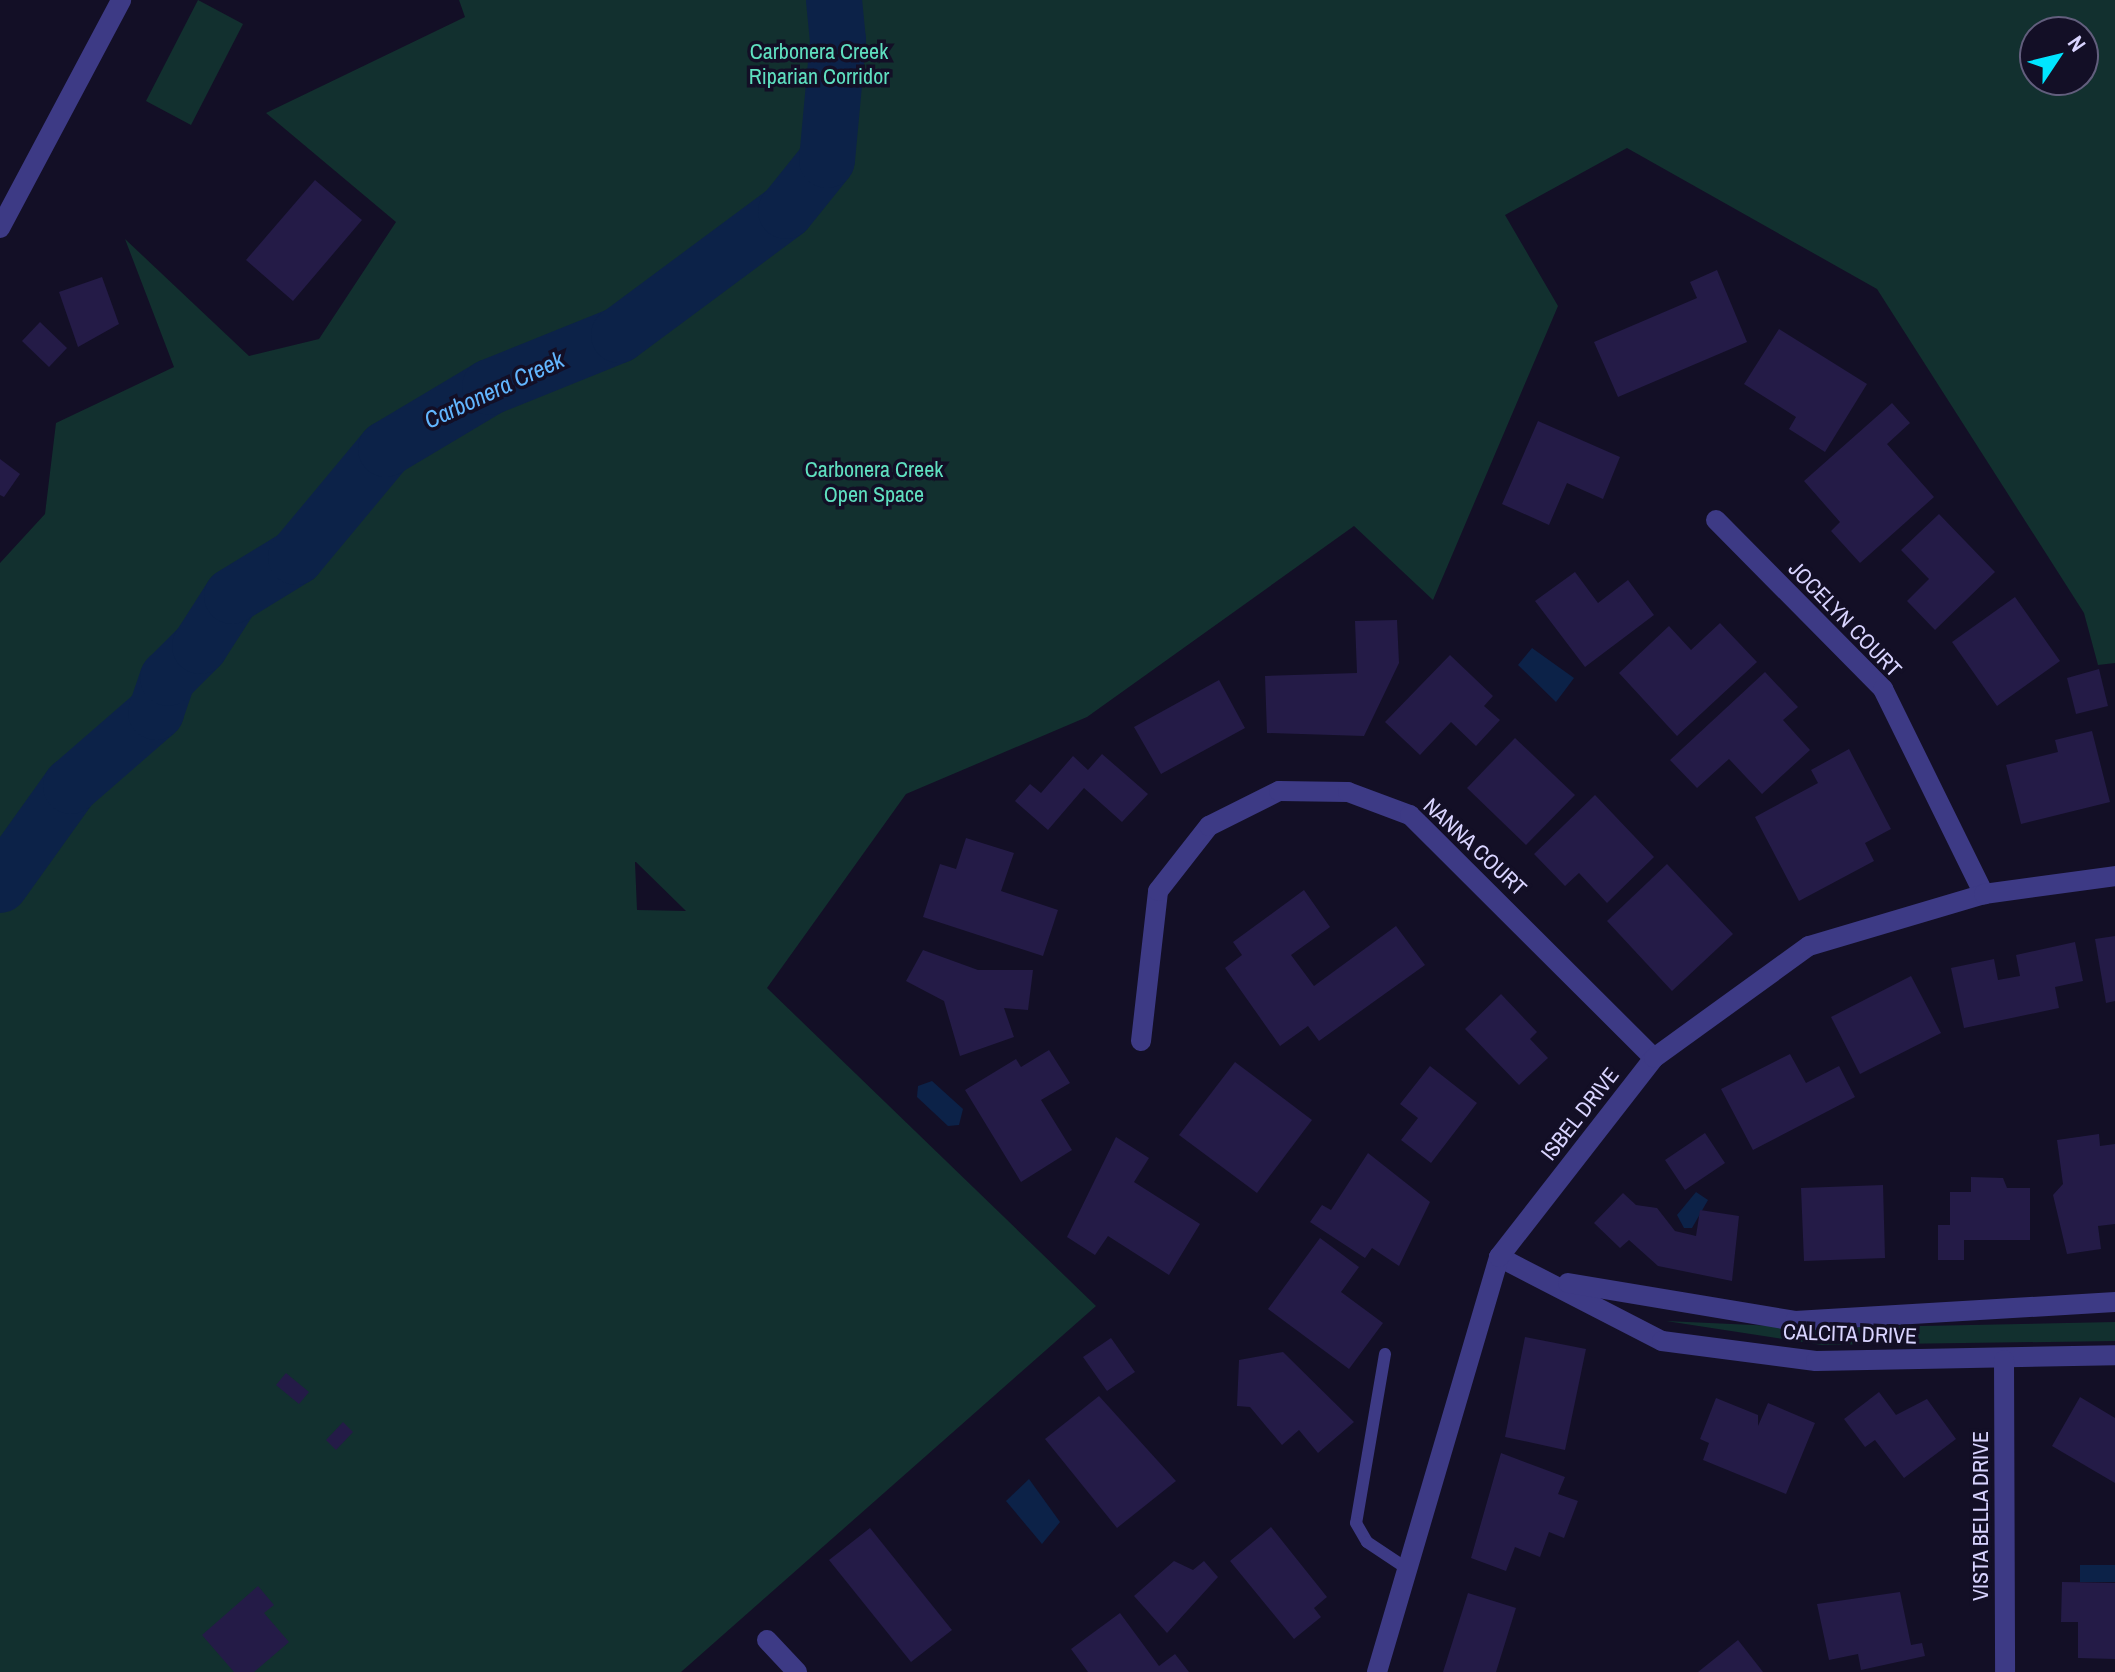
<!DOCTYPE html>
<style>
body{margin:0}
#map{position:relative;width:2115px;height:1672px;overflow:hidden;background:#130f26;font-family:"Archivo Narrow",sans-serif}
div>[style]{position:absolute}
.green>*{inset:0;background:#12302f}
.water>*{inset:0;background:#0c2248}
.river>*{height:56px;margin:-28px;padding:0 28px;transform-origin:28px;border-radius:28px;background:#0c2248}
.building>*{inset:0;background:#241b47}
.service>*{height:12px;margin:-6px;padding:0 6px;transform-origin:6px;border-radius:6px;background:#3d3a85}
.minor>*{height:20px;margin:-10px;padding:0 10px;transform-origin:10px;border-radius:10px;background:#3d3a85}
.tertiary>*{height:20px;margin:-10px;padding:0 10px;transform-origin:10px;border-radius:10px;background:#3d3a85}
span{translate:-50% -50%;white-space:nowrap;text-align:center;line-height:1.15;-webkit-text-stroke:7px #130f26;paint-order:stroke}
.park-label{font-size:22px;color:#5fe0c0}
.street-label{font-size:22px;color:#d9d4ff}
.water-label{font-size:24px;color:#62b6ff;font-style:italic}
.north{position:absolute;left:2019px;top:16px;width:80px;height:80px;box-sizing:border-box;background:#130f26;border:2px solid #625e7d;border-radius:50%;rotate:55deg;font-size:22px;font-weight:700;line-height:32px;text-align:center;color:#d9d4ff}
.north::after{content:'';display:block;margin:auto;width:28px;height:36px;background:#00e5ff;clip-path:polygon(50% 0,100% 100%,50% 72%,0 100%)}
</style>
<div id="map">
<div class="green">
<div style="clip-path:polygon(198px 0,243px 24px,191px 125px,146px 101px)"></div>
<div style="clip-path:polygon(evenodd,459px 0,2115px 0,2115px 663px,2098px 665px,2084px 613px,1877px 289px,1627px 148px,1505px 215px,1558px 306px,1433px 600px,1354px 526px,1087px 717px,906px 794px,767px 988px,1096px 1306px,681px 1672px,0 1672px,0 563px,45px 514px,56px 423px,174px 367px,125px 239px,249px 356px,319px 339px,396px 222px,266px 113px,465px 17px,459px 0,2035px 32px,2083px 32px,2083px 80px,2035px 80px,2035px 32px,459px 0,635px 862px,636px 862px,686px 911px,637px 910px,635px 862px)"></div>
<div style="clip-path:polygon(1666px 1321px,1821px 1328px,2115px 1322px,2115px 1341px,1822px 1345px)"></div>
</div>
<div class="water">
<div style="clip-path:polygon(1532px 648px,1574px 678px,1556px 702px,1518px 665px)"></div>
<div style="clip-path:polygon(932px 1081px,963px 1109px,959px 1125px,948px 1126px,917px 1097px,918px 1086px)"></div>
<div style="clip-path:polygon(1696px 1192px,1708px 1200px,1692px 1228px,1684px 1228px,1677px 1215px)"></div>
<div style="clip-path:polygon(1029px 1479px,1060px 1522px,1042px 1544px,1006px 1501px)"></div>
<div style="clip-path:polygon(2080px 1565px,2115px 1565px,2115px 1582px,2080px 1582px)"></div>
</div>
<div class="river">
<div style="left:0;top:885px;width:122px;rotate:-54.4deg"></div>
<div style="left:71px;top:786px;width:113px;rotate:-41deg"></div>
<div style="left:156px;top:712px;width:36px;rotate:-71deg"></div>
<div style="left:168px;top:678px;width:45px;rotate:-45deg"></div>
<div style="left:200px;top:646px;width:59px;rotate:-57.4deg"></div>
<div style="left:232px;top:596px;width:75px;rotate:-31.4deg"></div>
<div style="left:296px;top:557px;width:141px;rotate:-50.2deg"></div>
<div style="left:386px;top:449px;width:121px;rotate:-30.8deg"></div>
<div style="left:490px;top:387px;width:139px;rotate:-22deg"></div>
<div style="left:619px;top:335px;width:208px;rotate:-36.6deg"></div>
<div style="left:786px;top:211px;width:65px;rotate:-51.2deg"></div>
<div style="left:827px;top:160px;width:120px;rotate:-84.7deg"></div>
<div style="left:838px;top:41px;width:41px;rotate:-95.6deg"></div>
</div>
<div class="building">
<div style="clip-path:polygon(315px 180px,362px 220px,293px 301px,246px 260px)"></div>
<div style="clip-path:polygon(1717px 270px,1747px 342px,1618px 397px,1594px 342px,1697px 298px,1690px 282px)"></div>
<div style="clip-path:polygon(102px 277px,119px 324px,78px 347px,59px 292px)"></div>
<div style="clip-path:polygon(40px 322px,67px 348px,49px 367px,22px 341px)"></div>
<div style="clip-path:polygon(1779px 329px,1867px 384px,1825px 452px,1789px 429px,1796px 417px,1744px 384px)"></div>
<div style="clip-path:polygon(1892px 403px,1910px 423px,1887px 444px,1934px 497px,1860px 563px,1831px 531px,1840px 522px,1804px 481px)"></div>
<div style="clip-path:polygon(1538px 421px,1620px 457px,1603px 499px,1567px 483px,1549px 525px,1502px 504px)"></div>
<div style="clip-path:polygon(0 459px,20px 474px,4px 497px,0 495px)"></div>
<div style="clip-path:polygon(1939px 514px,1995px 572px,1935px 630px,1907px 601px,1929px 579px,1901px 550px)"></div>
<div style="clip-path:polygon(1575px 572px,1598px 603px,1628px 580px,1654px 615px,1585px 667px,1535px 601px)"></div>
<div style="clip-path:polygon(2015px 597px,2060px 661px,1997px 706px,1952px 642px)"></div>
<div style="clip-path:polygon(1397px 620px,1399px 663px,1364px 736px,1267px 733px,1265px 676px,1357px 673px,1355px 621px)"></div>
<div style="clip-path:polygon(1720px 623px,1757px 662px,1677px 736px,1619px 673px,1669px 626px,1691px 650px)"></div>
<div style="clip-path:polygon(1450px 655px,1493px 696px,1484px 706px,1500px 720px,1476px 746px,1451px 722px,1420px 755px,1385px 722px)"></div>
<div style="clip-path:polygon(2099px 669px,2108px 706px,2076px 714px,2067px 678px)"></div>
<div style="clip-path:polygon(1765px 672px,1798px 707px,1783px 720px,1810px 750px,1762px 794px,1729px 759px,1697px 788px,1670px 760px)"></div>
<div style="clip-path:polygon(1219px 680px,1245px 728px,1161px 774px,1134px 727px)"></div>
<div style="clip-path:polygon(2092px 731px,2110px 802px,2021px 824px,2006px 765px,2058px 752px,2055px 740px)"></div>
<div style="clip-path:polygon(1515px 738px,1575px 795px,1526px 845px,1467px 788px)"></div>
<div style="clip-path:polygon(1849px 749px,1891px 829px,1865px 843px,1874px 861px,1799px 901px,1755px 817px,1818px 783px,1811px 770px)"></div>
<div style="clip-path:polygon(1102px 754px,1148px 794px,1122px 822px,1084px 788px,1048px 830px,1015px 801px,1030px 784px,1041px 793px,1073px 756px,1088px 770px)"></div>
<div style="clip-path:polygon(1595px 795px,1654px 857px,1607px 903px,1579px 873px,1565px 886px,1534px 854px)"></div>
<div style="clip-path:polygon(966px 838px,1014px 853px,1001px 891px,1058px 910px,1043px 956px,923px 917px,940px 864px,956px 869px)"></div>
<div style="clip-path:polygon(1667px 864px,1733px 934px,1672px 991px,1607px 921px)"></div>
<div style="clip-path:polygon(1304px 890px,1330px 927px,1291px 955px,1314px 986px,1396px 926px,1425px 965px,1319px 1041px,1308px 1026px,1280px 1046px,1225px 968px,1242px 955px,1233px 942px)"></div>
<div style="clip-path:polygon(2115px 936px,2115px 1001px,2106px 1003px,2095px 939px)"></div>
<div style="clip-path:polygon(2075px 942px,2083px 981px,2055px 987px,2059px 1008px,1964px 1028px,1951px 968px,1994px 959px,1998px 980px,2020px 976px,2016px 955px)"></div>
<div style="clip-path:polygon(923px 950px,978px 970px,1033px 970px,1028px 1010px,1004px 1008px,1014px 1037px,960px 1056px,944px 1001px,906px 981px)"></div>
<div style="clip-path:polygon(1911px 976px,1941px 1033px,1860px 1074px,1831px 1017px)"></div>
<div style="clip-path:polygon(1501px 994px,1537px 1032px,1530px 1039px,1548px 1058px,1519px 1085px,1465px 1029px)"></div>
<div style="clip-path:polygon(1049px 1050px,1070px 1083px,1041px 1100px,1072px 1150px,1021px 1182px,965px 1090px,1016px 1059px,1021px 1067px)"></div>
<div style="clip-path:polygon(1790px 1054px,1806px 1083px,1839px 1066px,1855px 1097px,1753px 1150px,1721px 1089px)"></div>
<div style="clip-path:polygon(1235px 1062px,1312px 1120px,1257px 1193px,1179px 1135px)"></div>
<div style="clip-path:polygon(1430px 1066px,1477px 1103px,1431px 1163px,1401px 1140px,1418px 1118px,1400px 1104px)"></div>
<div style="clip-path:polygon(1705px 1133px,1725px 1163px,1685px 1190px,1665px 1160px)"></div>
<div style="clip-path:polygon(2099px 1134px,2100px 1146px,2115px 1144px,2115px 1224px,2098px 1226px,2101px 1249px,2067px 1254px,2053px 1195px,2063px 1184px,2057px 1140px)"></div>
<div style="clip-path:polygon(1116px 1137px,1149px 1158px,1134px 1182px,1200px 1224px,1169px 1275px,1108px 1236px,1095px 1255px,1067px 1237px)"></div>
<div style="clip-path:polygon(1368px 1153px,1430px 1202px,1399px 1266px,1372px 1248px,1365px 1258px,1310px 1222px,1322px 1205px,1331px 1210px)"></div>
<div style="clip-path:polygon(1971px 1177px,2003px 1178px,2007px 1188px,2030px 1188px,2030px 1240px,1964px 1240px,1964px 1260px,1938px 1260px,1938px 1225px,1950px 1225px,1950px 1192px,1971px 1192px)"></div>
<div style="clip-path:polygon(1883px 1185px,1885px 1258px,1804px 1261px,1801px 1188px)"></div>
<div style="clip-path:polygon(1623px 1193px,1636px 1205px,1657px 1208px,1675px 1231px,1696px 1236px,1700px 1210px,1739px 1216px,1732px 1281px,1658px 1266px,1629px 1240px,1620px 1248px,1594px 1223px)"></div>
<div style="clip-path:polygon(1320px 1238px,1359px 1267px,1341px 1292px,1383px 1323px,1349px 1369px,1268px 1309px)"></div>
<div style="clip-path:polygon(1525px 1337px,1586px 1349px,1565px 1450px,1505px 1437px)"></div>
<div style="clip-path:polygon(1111px 1338px,1135px 1372px,1107px 1391px,1083px 1357px)"></div>
<div style="clip-path:polygon(1283px 1352px,1354px 1422px,1318px 1453px,1299px 1430px,1282px 1445px,1250px 1407px,1237px 1406px,1239px 1360px)"></div>
<div style="clip-path:polygon(286px 1373px,309px 1392px,299px 1404px,276px 1385px)"></div>
<div style="clip-path:polygon(1879px 1392px,1896px 1415px,1927px 1399px,1956px 1439px,1904px 1478px,1875px 1440px,1865px 1447px,1844px 1419px)"></div>
<div style="clip-path:polygon(1099px 1396px,1176px 1481px,1117px 1528px,1045px 1439px)"></div>
<div style="clip-path:polygon(2080px 1397px,2115px 1418px,2115px 1483px,2052px 1446px)"></div>
<div style="clip-path:polygon(1716px 1398px,1758px 1415px,1758px 1426px,1768px 1403px,1815px 1423px,1786px 1494px,1703px 1460px,1709px 1443px,1700px 1439px)"></div>
<div style="clip-path:polygon(343px 1422px,353px 1432px,336px 1450px,326px 1440px)"></div>
<div style="clip-path:polygon(1501px 1453px,1565px 1477px,1558px 1494px,1578px 1501px,1564px 1538px,1549px 1532px,1540px 1557px,1515px 1547px,1506px 1571px,1471px 1558px)"></div>
<div style="clip-path:polygon(1271px 1527px,1327px 1597px,1314px 1608px,1321px 1617px,1294px 1639px,1230px 1561px)"></div>
<div style="clip-path:polygon(870px 1528px,952px 1630px,911px 1662px,829px 1560px)"></div>
<div style="clip-path:polygon(1174px 1561px,1193px 1570px,1204px 1561px,1218px 1577px,1167px 1633px,1134px 1596px)"></div>
<div style="clip-path:polygon(2062px 1582px,2115px 1583px,2115px 1659px,2078px 1658px,2078px 1622px,2061px 1622px)"></div>
<div style="clip-path:polygon(258px 1586px,274px 1605px,264px 1613px,289px 1642px,254px 1672px,234px 1672px,202px 1635px)"></div>
<div style="clip-path:polygon(1900px 1592px,1911px 1645px,1922px 1643px,1925px 1656px,1861px 1670px,1858px 1654px,1829px 1660px,1817px 1604px)"></div>
<div style="clip-path:polygon(1468px 1593px,1516px 1608px,1496px 1672px,1443px 1672px)"></div>
<div style="clip-path:polygon(1120px 1613px,1159px 1666px,1175px 1654px,1189px 1672px,1088px 1672px,1071px 1649px)"></div>
<div style="clip-path:polygon(1738px 1640px,1763px 1672px,1698px 1672px)"></div>
</div>
<div class="service">
<div style="left:1385px;top:1354px;width:171px;rotate:99.7deg"></div>
<div style="left:1356px;top:1523px;width:22px;rotate:60deg"></div>
<div style="left:1367px;top:1542px;width:47px;rotate:33.7deg"></div>
</div>
<div class="minor">
<div style="left:1716px;top:520px;width:238px;rotate:45.3deg"></div>
<div style="left:1883px;top:689px;width:229px;rotate:63.8deg"></div>
<div style="left:1141px;top:1041px;width:151px;rotate:-83.5deg"></div>
<div style="left:1158px;top:891px;width:83px;rotate:-51.9deg"></div>
<div style="left:1209px;top:826px;width:78px;rotate:-26.6deg"></div>
<div style="left:1279px;top:791px;width:69px;rotate:0.8deg"></div>
<div style="left:1348px;top:792px;width:66px;rotate:20.4deg"></div>
<div style="left:1410px;top:815px;width:344px;rotate:44.9deg"></div>
<div style="left:1499px;top:1257px;width:183px;rotate:27.3deg"></div>
<div style="left:1662px;top:1341px;width:155px;rotate:7.4deg"></div>
<div style="left:1816px;top:1361px;width:299px;rotate:-1.1deg"></div>
<div style="left:1568px;top:1283px;width:230px;rotate:9.5deg"></div>
<div style="left:1795px;top:1321px;width:321px;rotate:-3.4deg"></div>
<div style="left:2004px;top:1360px;width:312px;rotate:89.8deg"></div>
<div style="left:767px;top:1640px;width:44px;rotate:46.8deg"></div>
</div>
<div class="tertiary">
<div style="left:0;top:228px;width:258px;rotate:-62deg"></div>
<div style="left:1377px;top:1672px;width:433px;rotate:-73.6deg"></div>
<div style="left:1499px;top:1257px;width:252px;rotate:-52.1deg"></div>
<div style="left:1654px;top:1058px;width:191px;rotate:-35.9deg"></div>
<div style="left:1809px;top:946px;width:183px;rotate:-16.5deg"></div>
<div style="left:1984px;top:894px;width:132px;rotate:-7.8deg"></div>
</div>
<div class="park-label">
<span style="left:819px;top:64px">Carbonera Creek<br>Riparian Corridor</span>
<span style="left:874px;top:482px">Carbonera Creek<br>Open Space</span>
</div>
<div class="street-label">
<span style="left:1845px;top:619px;rotate:46deg">JOCELYN COURT</span>
<span style="left:1475px;top:847px;rotate:43deg">NANNA COURT</span>
<span style="left:1580px;top:1114px;rotate:-52deg">ISBEL DRIVE</span>
<span style="left:1850px;top:1334px;rotate:2deg">CALCITA DRIVE</span>
<span style="left:1981px;top:1516px;rotate:-90deg">VISTA BELLA DRIVE</span>
</div>
<div class="water-label">
<span style="left:494px;top:390px;rotate:-25deg">Carbonera Creek</span>
</div>
<div class="north">N</div>
</div>
